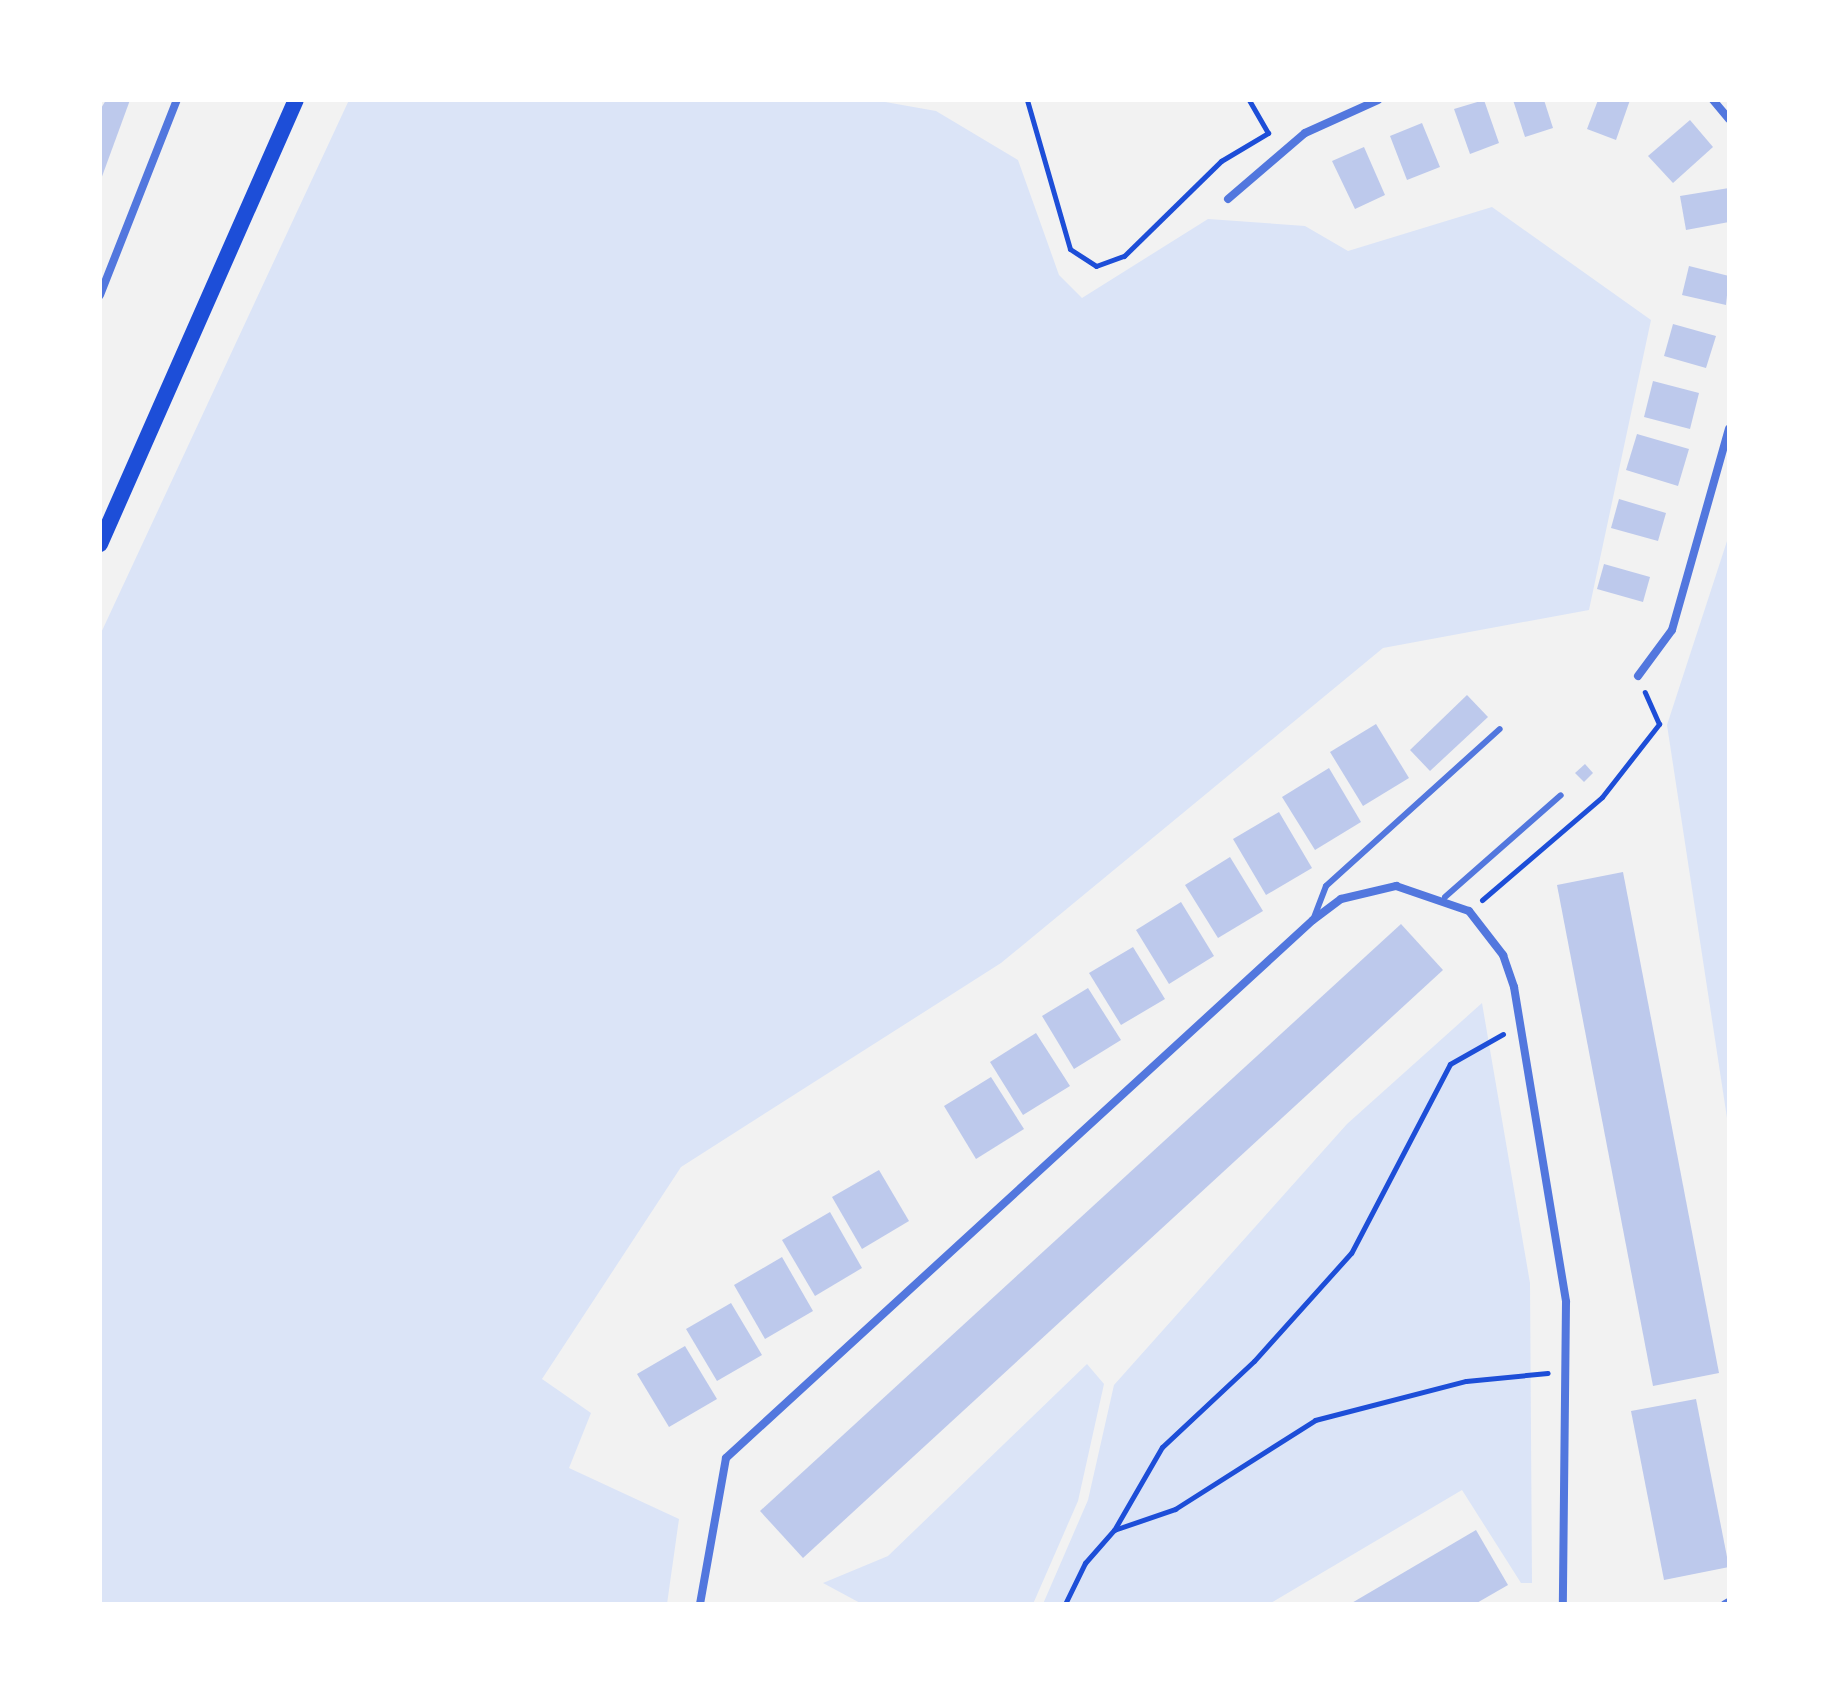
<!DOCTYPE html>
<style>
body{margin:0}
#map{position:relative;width:1829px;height:1704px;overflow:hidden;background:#f2f2f2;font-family:"Work Sans",sans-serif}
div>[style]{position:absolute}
.green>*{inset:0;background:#dbe4f7}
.building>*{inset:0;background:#bdc9ec}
.path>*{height:5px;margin:-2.5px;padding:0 2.5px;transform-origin:2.5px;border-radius:2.5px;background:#1d4ed8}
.service>*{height:6px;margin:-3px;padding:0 3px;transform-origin:3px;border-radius:3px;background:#5277de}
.minor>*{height:8px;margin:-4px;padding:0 4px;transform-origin:4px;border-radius:4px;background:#5277de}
.secondary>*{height:16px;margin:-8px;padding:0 8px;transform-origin:8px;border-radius:8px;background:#1d4ed8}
span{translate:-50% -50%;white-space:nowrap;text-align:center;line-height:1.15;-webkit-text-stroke:6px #fff;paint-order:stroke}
.frame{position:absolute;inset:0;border:102px solid #fff;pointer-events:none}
</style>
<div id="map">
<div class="green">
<div style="clip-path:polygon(349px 100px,874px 100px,936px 111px,1018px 160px,1059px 275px,1082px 298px,1208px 219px,1305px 226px,1348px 251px,1492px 207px,1651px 320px,1589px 610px,1383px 648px,1001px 963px,681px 1167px,542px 1379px,591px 1413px,569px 1468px,679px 1519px,667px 1604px,100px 1604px,100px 635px)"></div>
<div style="clip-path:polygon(1729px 535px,1729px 1131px,1667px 725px)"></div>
<div style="clip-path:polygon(1482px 1003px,1530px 1283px,1532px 1583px,1521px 1583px,1462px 1490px,1269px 1604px,1043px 1604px,1088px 1500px,1114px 1385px,1347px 1124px)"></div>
<div style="clip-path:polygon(1087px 1364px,1104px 1384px,1078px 1501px,1033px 1604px,862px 1604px,823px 1583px,888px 1556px)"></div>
</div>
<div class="building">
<div style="clip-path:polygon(106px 100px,130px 100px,100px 182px,100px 110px)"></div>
<div style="clip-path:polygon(1484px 100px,1499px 143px,1470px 154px,1454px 109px)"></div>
<div style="clip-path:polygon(1513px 100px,1544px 100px,1553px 128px,1525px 137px)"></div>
<div style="clip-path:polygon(1598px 100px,1630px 100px,1616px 140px,1587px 129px)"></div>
<div style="clip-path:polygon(1690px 120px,1713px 147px,1673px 183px,1648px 156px)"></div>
<div style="clip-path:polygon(1422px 123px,1440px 167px,1407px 180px,1390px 136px)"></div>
<div style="clip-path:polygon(1364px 147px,1385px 195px,1355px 209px,1332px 161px)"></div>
<div style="clip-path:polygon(1729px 188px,1729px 222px,1686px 230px,1680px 196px)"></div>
<div style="clip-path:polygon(1689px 266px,1729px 276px,1726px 305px,1682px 295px)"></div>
<div style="clip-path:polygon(1673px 324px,1716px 336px,1706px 368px,1664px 356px)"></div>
<div style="clip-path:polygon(1653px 381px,1699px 393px,1690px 429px,1644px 417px)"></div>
<div style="clip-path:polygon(1637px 434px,1689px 449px,1678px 486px,1626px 470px)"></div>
<div style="clip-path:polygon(1619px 499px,1666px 513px,1658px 541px,1611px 528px)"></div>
<div style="clip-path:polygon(1604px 564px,1650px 577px,1643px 602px,1597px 589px)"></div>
<div style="clip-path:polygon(1467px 695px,1488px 717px,1430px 771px,1410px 750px)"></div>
<div style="clip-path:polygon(1376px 724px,1409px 778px,1363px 806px,1330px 752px)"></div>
<div style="clip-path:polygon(1585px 764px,1593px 773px,1584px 782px,1575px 773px)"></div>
<div style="clip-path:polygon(1329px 768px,1361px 822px,1315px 850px,1282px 797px)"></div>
<div style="clip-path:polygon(1279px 812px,1312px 868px,1266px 895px,1233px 839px)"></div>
<div style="clip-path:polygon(1230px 857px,1263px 911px,1218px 938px,1185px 885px)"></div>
<div style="clip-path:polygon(1623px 872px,1719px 1373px,1653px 1386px,1557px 885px)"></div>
<div style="clip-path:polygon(1181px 902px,1214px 956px,1169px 984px,1136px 930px)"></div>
<div style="clip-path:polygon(1401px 924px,1443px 970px,803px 1558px,760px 1511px)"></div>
<div style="clip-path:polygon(1133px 947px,1165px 999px,1121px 1025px,1089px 973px)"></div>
<div style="clip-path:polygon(1088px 988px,1121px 1040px,1074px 1069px,1042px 1016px)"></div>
<div style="clip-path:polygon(1036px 1033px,1070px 1086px,1023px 1115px,990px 1062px)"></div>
<div style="clip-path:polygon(991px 1077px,1024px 1129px,976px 1159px,944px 1106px)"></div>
<div style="clip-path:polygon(879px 1170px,909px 1221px,862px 1249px,832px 1197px)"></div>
<div style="clip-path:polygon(830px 1212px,862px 1268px,815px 1296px,782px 1240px)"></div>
<div style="clip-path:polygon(782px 1257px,813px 1311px,765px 1339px,734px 1285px)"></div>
<div style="clip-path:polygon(731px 1303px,762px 1355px,717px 1381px,686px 1329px)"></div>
<div style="clip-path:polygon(685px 1346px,717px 1399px,669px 1427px,637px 1374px)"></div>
<div style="clip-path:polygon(1696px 1399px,1729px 1567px,1664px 1580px,1631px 1411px)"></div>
<div style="clip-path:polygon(1476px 1530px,1508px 1585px,1475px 1604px,1350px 1604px)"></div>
</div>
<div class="path">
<div style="left:1027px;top:100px;width:155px;rotate:73.9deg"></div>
<div style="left:1070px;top:249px;width:31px;rotate:33deg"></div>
<div style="left:1096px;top:266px;width:30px;rotate:-20deg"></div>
<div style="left:1124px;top:256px;width:136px;rotate:-44.4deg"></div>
<div style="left:1221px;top:161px;width:55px;rotate:-30.8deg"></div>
<div style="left:1268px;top:133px;width:38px;rotate:-120deg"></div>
<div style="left:1482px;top:900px;width:158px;rotate:-40.6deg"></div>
<div style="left:1602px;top:797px;width:93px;rotate:-52deg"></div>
<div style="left:1659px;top:724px;width:35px;rotate:-114deg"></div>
<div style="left:1503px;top:1034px;width:61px;rotate:150.5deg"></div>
<div style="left:1450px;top:1064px;width:213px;rotate:117.6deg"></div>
<div style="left:1351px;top:1253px;width:145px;rotate:131.9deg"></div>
<div style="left:1254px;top:1361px;width:126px;rotate:136.9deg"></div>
<div style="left:1162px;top:1447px;width:96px;rotate:120deg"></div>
<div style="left:1114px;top:1530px;width:65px;rotate:-19deg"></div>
<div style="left:1175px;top:1509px;width:166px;rotate:-32.4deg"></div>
<div style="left:1315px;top:1420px;width:156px;rotate:-14.5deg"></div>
<div style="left:1466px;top:1381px;width:82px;rotate:-5.6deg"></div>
<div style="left:1065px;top:1604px;width:46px;rotate:-64deg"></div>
<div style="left:1085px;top:1563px;width:44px;rotate:-48.7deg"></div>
</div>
<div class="service">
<div style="left:1445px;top:897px;width:154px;rotate:-41.3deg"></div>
<div style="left:1313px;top:920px;width:36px;rotate:-69deg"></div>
<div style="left:1326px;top:886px;width:234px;rotate:-42.1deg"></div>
</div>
<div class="minor">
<div style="left:1713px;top:100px;width:25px;rotate:50deg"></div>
<div style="left:1228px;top:199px;width:101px;rotate:-40.6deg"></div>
<div style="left:1305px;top:133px;width:80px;rotate:-24.3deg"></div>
<div style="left:100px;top:295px;width:210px;rotate:-68.5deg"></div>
<div style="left:1638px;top:676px;width:57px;rotate:-53.5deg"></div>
<div style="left:1672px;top:630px;width:209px;rotate:-74.2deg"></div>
<div style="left:700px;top:1604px;width:148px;rotate:-79.9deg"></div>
<div style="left:726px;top:1458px;width:796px;rotate:-42.51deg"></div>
<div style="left:1313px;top:920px;width:35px;rotate:-37deg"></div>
<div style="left:1341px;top:899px;width:57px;rotate:-13.3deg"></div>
<div style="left:1396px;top:886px;width:77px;rotate:18.9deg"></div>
<div style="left:1469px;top:911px;width:56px;rotate:52.3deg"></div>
<div style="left:1503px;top:955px;width:34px;rotate:71deg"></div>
<div style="left:1514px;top:987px;width:319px;rotate:80.6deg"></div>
<div style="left:1566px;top:1302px;width:302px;rotate:90.6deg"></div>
<div style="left:1725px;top:1604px;width:4px;rotate:-27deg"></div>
</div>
<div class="secondary">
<div style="left:100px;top:544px;width:485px;rotate:-66.2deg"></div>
</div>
<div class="frame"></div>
</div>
